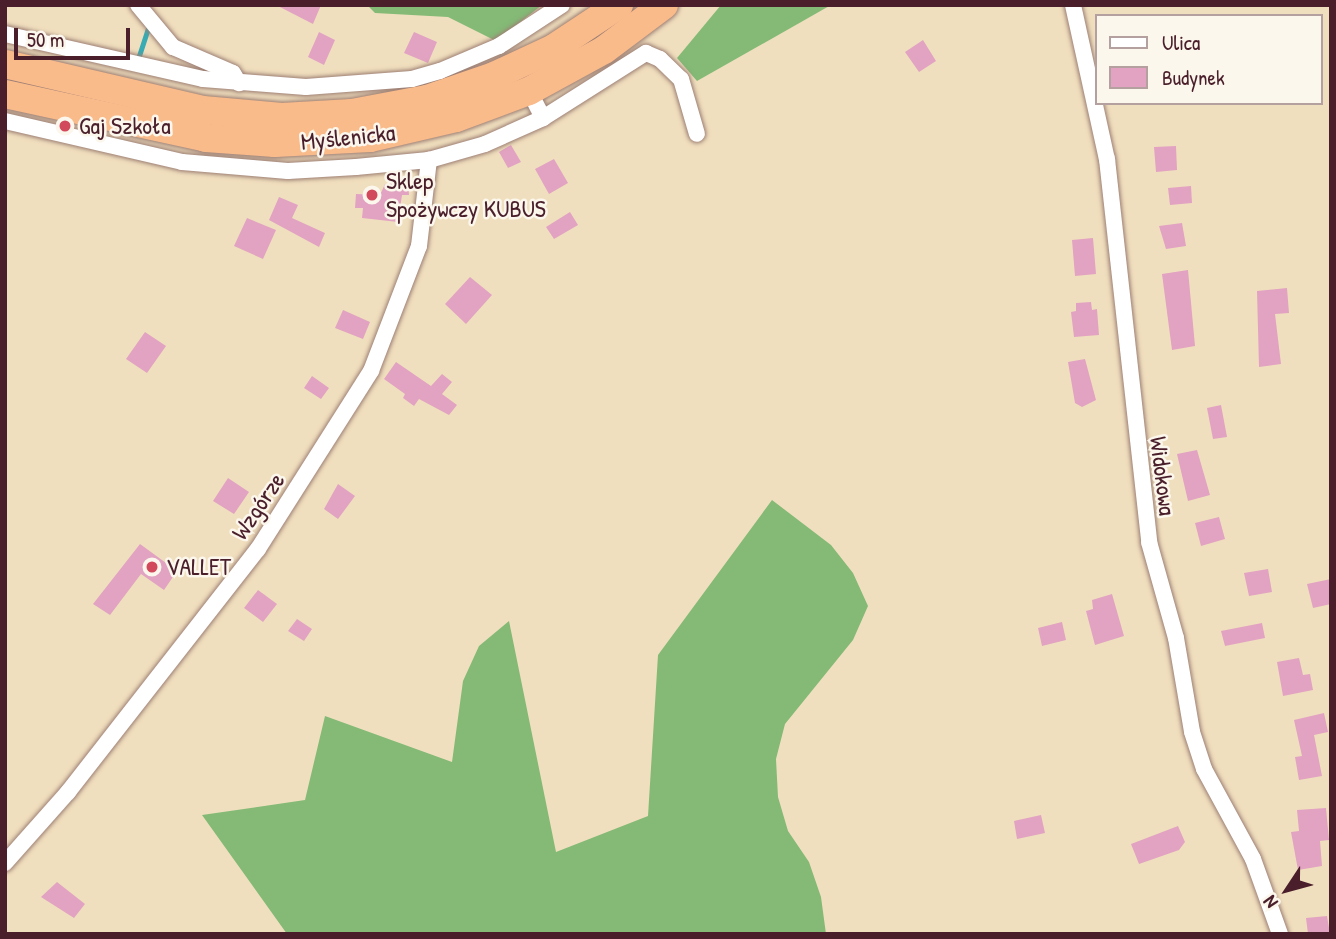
<!DOCTYPE html>
<meta charset="utf-8">
<style>
body{margin:0}
#map{position:relative;width:1336px;height:939px;overflow:hidden;background:#f0dfbe;font-family:"Patrick Hand",sans-serif}
div>[style]{position:absolute}
.forest>*{inset:0;background:#84ba76}
.stream>*{height:4.5px;margin:-2.25px;padding:0 2.25px;transform-origin:2.25px;border-radius:2.25px;background:#39abb3}
.building>*{inset:0;background:#e1a3c1}
.roads{filter:drop-shadow(0 0 2px #9d7f74) drop-shadow(0 0 2px #9d7f74)}
.minor>*{height:16px;margin:-8px;padding:0 8px;transform-origin:8px;border-radius:8px;background:#fff}
.trunk>*{height:28px;margin:-14px;padding:0 14px;transform-origin:14px;border-radius:14px;background:#fabb8b}
.dots>*{width:19px;height:19px;translate:-50% -50%;box-sizing:border-box;border:4px solid #fbf7ec;border-radius:50%}
span{translate:-50% -50%;white-space:nowrap;text-align:center;line-height:1.15;-webkit-text-stroke:5px #fbf7ec;paint-order:stroke}
.poi-label{font-size:24px;color:#4a1f2b}
.left{translate:0 -50%;text-align:left}
.street-label{font-size:24px;color:#4a1f2b}
.frame{position:absolute;inset:0;border:7px solid #4a1f2b;pointer-events:none}
.legend{position:absolute;left:1095px;top:14px;width:228px;height:91px;box-sizing:border-box;background:#fbf7ec;border:2px solid #b4a19f;margin:0;padding:9px 12px;list-style:none;font-size:21px;color:#4a1f2b}
.legend li{display:flex;align-items:center;gap:14px;height:35px}
.legend b{width:35px;border:2px solid #b4a19f}
.north{position:absolute;left:1252px;top:855px;width:70px;height:70px;-webkit-text-stroke:5px #fbf7ec;paint-order:stroke;rotate:234deg;font-size:19px;font-weight:700;line-height:28px;text-align:center;color:#4a1f2b}
.north::after{content:'';display:block;margin:auto;width:24px;height:32px;background:#4a1f2b;clip-path:polygon(50% 0,100% 100%,50% 72%,0 100%)}
.scale{position:absolute;left:14px;top:28px;width:116px;height:32px;box-sizing:border-box;border:4px solid #4a1f2b;border-top:0;padding-left:9px;font-size:21px;line-height:24px;white-space:nowrap;color:#4a1f2b;-webkit-text-stroke:5px #fbf7ec;paint-order:stroke}
</style>
<div id="map">
<div class="forest">
<div style="clip-path:polygon(367px 5px,542px 5px,496px 41px,448px 17px,375px 13px)"></div>
<div style="clip-path:polygon(721px 5px,831px 5px,697px 81px,677px 58px)"></div>
<div style="clip-path:polygon(772px 500px,831px 545px,853px 573px,868px 606px,853px 640px,785px 724px,776px 759px,778px 797px,788px 831px,809px 862px,821px 897px,826px 934px,287px 934px,202px 815px,305px 800px,325px 716px,452px 762px,463px 681px,479px 646px,509px 621px,556px 852px,648px 816px,658px 655px)"></div>
</div>
<div class="stream">
<div style="left:138px;top:59px;width:33px;rotate:-72deg"></div>
</div>
<div class="building">
<div style="clip-path:polygon(276px 5px,321px 5px,313px 24px)"></div>
<div style="clip-path:polygon(319px 32px,335px 40px,324px 65px,308px 57px)"></div>
<div style="clip-path:polygon(414px 32px,437px 42px,428px 63px,404px 53px)"></div>
<div style="clip-path:polygon(923px 40px,936px 61px,919px 72px,905px 52px)"></div>
<div style="clip-path:polygon(511px 145px,521px 162px,508px 168px,499px 152px)"></div>
<div style="clip-path:polygon(1176px 146px,1177px 170px,1156px 172px,1154px 147px)"></div>
<div style="clip-path:polygon(554px 159px,568px 183px,549px 194px,535px 169px)"></div>
<div style="clip-path:polygon(408px 182px,409px 195px,402px 195px,398px 222px,362px 218px,363px 208px,355px 208px,356px 194px,380px 195px,385px 184px)"></div>
<div style="clip-path:polygon(1191px 186px,1192px 203px,1170px 205px,1168px 188px)"></div>
<div style="clip-path:polygon(279px 197px,298px 205px,292px 218px,325px 233px,319px 247px,269px 220px)"></div>
<div style="clip-path:polygon(570px 212px,578px 225px,554px 239px,546px 227px)"></div>
<div style="clip-path:polygon(247px 218px,276px 230px,263px 259px,234px 246px)"></div>
<div style="clip-path:polygon(1182px 223px,1186px 246px,1166px 249px,1159px 226px)"></div>
<div style="clip-path:polygon(1093px 238px,1096px 274px,1075px 276px,1072px 240px)"></div>
<div style="clip-path:polygon(1188px 270px,1195px 346px,1172px 350px,1162px 274px)"></div>
<div style="clip-path:polygon(470px 277px,492px 295px,466px 324px,445px 304px)"></div>
<div style="clip-path:polygon(1287px 288px,1289px 313px,1275px 314px,1281px 364px,1259px 367px,1257px 291px)"></div>
<div style="clip-path:polygon(1091px 302px,1092px 310px,1097px 309px,1099px 335px,1074px 337px,1071px 312px,1076px 311px,1076px 303px)"></div>
<div style="clip-path:polygon(343px 310px,370px 322px,363px 339px,335px 328px)"></div>
<div style="clip-path:polygon(145px 332px,166px 346px,147px 373px,126px 359px)"></div>
<div style="clip-path:polygon(1085px 359px,1096px 400px,1082px 407px,1075px 403px,1068px 362px)"></div>
<div style="clip-path:polygon(396px 362px,431px 386px,442px 374px,452px 382px,442px 394px,457px 405px,449px 415px,419px 399px,414px 406px,403px 398px,405px 394px,384px 379px)"></div>
<div style="clip-path:polygon(312px 376px,329px 388px,321px 399px,304px 388px)"></div>
<div style="clip-path:polygon(1221px 405px,1227px 437px,1213px 439px,1207px 408px)"></div>
<div style="clip-path:polygon(1197px 450px,1210px 495px,1188px 501px,1177px 454px)"></div>
<div style="clip-path:polygon(228px 478px,249px 492px,234px 514px,213px 501px)"></div>
<div style="clip-path:polygon(338px 484px,355px 496px,338px 519px,324px 509px)"></div>
<div style="clip-path:polygon(1219px 517px,1225px 539px,1201px 546px,1195px 523px)"></div>
<div style="clip-path:polygon(140px 544px,177px 571px,164px 590px,141px 574px,110px 615px,93px 604px)"></div>
<div style="clip-path:polygon(1268px 569px,1272px 592px,1249px 596px,1244px 573px)"></div>
<div style="clip-path:polygon(1331px 579px,1331px 604px,1313px 608px,1307px 584px)"></div>
<div style="clip-path:polygon(258px 590px,277px 604px,263px 622px,244px 608px)"></div>
<div style="clip-path:polygon(1112px 594px,1124px 636px,1095px 645px,1086px 611px,1093px 609px,1092px 600px)"></div>
<div style="clip-path:polygon(297px 619px,312px 629px,304px 641px,288px 631px)"></div>
<div style="clip-path:polygon(1062px 622px,1066px 640px,1042px 646px,1038px 628px)"></div>
<div style="clip-path:polygon(1262px 623px,1265px 638px,1225px 646px,1221px 631px)"></div>
<div style="clip-path:polygon(1299px 658px,1303px 675px,1310px 674px,1313px 690px,1283px 696px,1277px 662px)"></div>
<div style="clip-path:polygon(1324px 713px,1328px 732px,1314px 735px,1322px 776px,1299px 780px,1295px 757px,1302px 756px,1294px 720px)"></div>
<div style="clip-path:polygon(1326px 808px,1329px 840px,1320px 841px,1322px 866px,1298px 870px,1291px 832px,1299px 831px,1297px 810px)"></div>
<div style="clip-path:polygon(1041px 815px,1045px 833px,1017px 839px,1014px 821px)"></div>
<div style="clip-path:polygon(1178px 826px,1185px 842px,1179px 850px,1139px 864px,1131px 844px)"></div>
<div style="clip-path:polygon(57px 882px,85px 904px,74px 918px,41px 897px)"></div>
<div style="clip-path:polygon(1327px 916px,1330px 934px,1308px 934px,1306px 918px)"></div>
</div>
<div class="roads">
<div class="minor">
<div style="left:138px;top:5px;width:55px;rotate:50.2deg"></div>
<div style="left:173px;top:47px;width:65px;rotate:23.4deg"></div>
<div style="left:233px;top:73px;width:12px;rotate:59deg"></div>
<div style="left:1073px;top:5px;width:158px;rotate:77.6deg"></div>
<div style="left:1107px;top:159px;width:385px;rotate:83.7deg"></div>
<div style="left:1149px;top:542px;width:100px;rotate:74.3deg"></div>
<div style="left:1176px;top:638px;width:95px;rotate:80.3deg"></div>
<div style="left:1192px;top:732px;width:39px;rotate:72deg"></div>
<div style="left:1204px;top:769px;width:102px;rotate:61.4deg"></div>
<div style="left:1253px;top:859px;width:80px;rotate:70.2deg"></div>
<div style="left:5px;top:34px;width:203px;rotate:12.8deg"></div>
<div style="left:203px;top:79px;width:103px;rotate:4.4deg"></div>
<div style="left:306px;top:87px;width:106px;rotate:-4.3deg"></div>
<div style="left:412px;top:79px;width:29px;rotate:-16deg"></div>
<div style="left:440px;top:71px;width:64px;rotate:-23deg"></div>
<div style="left:499px;top:46px;width:75px;rotate:-33.1deg"></div>
<div style="left:543px;top:118px;width:122px;rotate:-32.3deg"></div>
<div style="left:646px;top:53px;width:15px;rotate:23deg"></div>
<div style="left:660px;top:59px;width:29px;rotate:44deg"></div>
<div style="left:681px;top:79px;width:57px;rotate:73.8deg"></div>
<div style="left:5px;top:121px;width:182px;rotate:13deg"></div>
<div style="left:182px;top:162px;width:106px;rotate:4.9deg"></div>
<div style="left:288px;top:171px;width:68px;rotate:-3.4deg"></div>
<div style="left:356px;top:167px;width:73px;rotate:-5.5deg"></div>
<div style="left:429px;top:160px;width:58px;rotate:-15.9deg"></div>
<div style="left:485px;top:144px;width:64px;rotate:-24.1deg"></div>
<div style="left:543px;top:118px;width:30px;rotate:-117deg"></div>
<div style="left:5px;top:863px;width:95px;rotate:-48.4deg"></div>
<div style="left:68px;top:792px;width:308px;rotate:-52deg"></div>
<div style="left:258px;top:549px;width:211px;rotate:-57.6deg"></div>
<div style="left:371px;top:371px;width:134px;rotate:-69deg"></div>
<div style="left:419px;top:246px;width:87px;rotate:-83.4deg"></div>
</div>
<div class="trunk">
<div style="left:5px;top:64px;width:203px;rotate:13.1deg"></div>
<div style="left:203px;top:110px;width:79px;rotate:5.1deg"></div>
<div style="left:282px;top:117px;width:70px;rotate:-3.3deg"></div>
<div style="left:352px;top:113px;width:76px;rotate:-10.6deg"></div>
<div style="left:427px;top:99px;width:71px;rotate:-18.9deg"></div>
<div style="left:494px;top:76px;width:66px;rotate:-25deg"></div>
<div style="left:554px;top:48px;width:78px;rotate:-33.5deg"></div>
<div style="left:5px;top:94px;width:206px;rotate:12.3deg"></div>
<div style="left:206px;top:138px;width:69px;rotate:4.1deg"></div>
<div style="left:275px;top:143px;width:95px;rotate:-3deg"></div>
<div style="left:370px;top:138px;width:88px;rotate:-13.1deg"></div>
<div style="left:456px;top:118px;width:78px;rotate:-20.3deg"></div>
<div style="left:529px;top:91px;width:85px;rotate:-28.7deg"></div>
<div style="left:604px;top:50px;width:75px;rotate:-36.9deg"></div>
</div>
</div>
<div class="dots">
<div style="left:65px;top:126px;background:#d1495b"></div>
<div style="left:372px;top:195px;background:#d1495b"></div>
<div style="left:152px;top:567px;background:#d1495b"></div>
</div>
<div class="poi-label">
<span class="left" style="left:79px;top:126px">Gaj Szkoła</span>
<span class="left" style="left:386px;top:195px">Sklep<br>Spożywczy KUBUS</span>
<span class="left" style="left:166px;top:567px">VALLET</span>
</div>
<div class="street-label">
<span style="left:348px;top:137px;rotate:-6deg">Myślenicka</span>
<span style="left:1163px;top:476px;rotate:83deg">Widokowa</span>
<span style="left:258px;top:506px;rotate:-56deg">Wzgórze</span>
</div>
<div class="frame"></div>
<ul class="legend">
<li><b style="height:9px;background:#fff"></b>Ulica</li>
<li><b style="height:19px;background:#e1a3c1"></b>Budynek</li>
</ul>
<div class="north">N</div>
<div class="scale">50 m</div>
</div>
